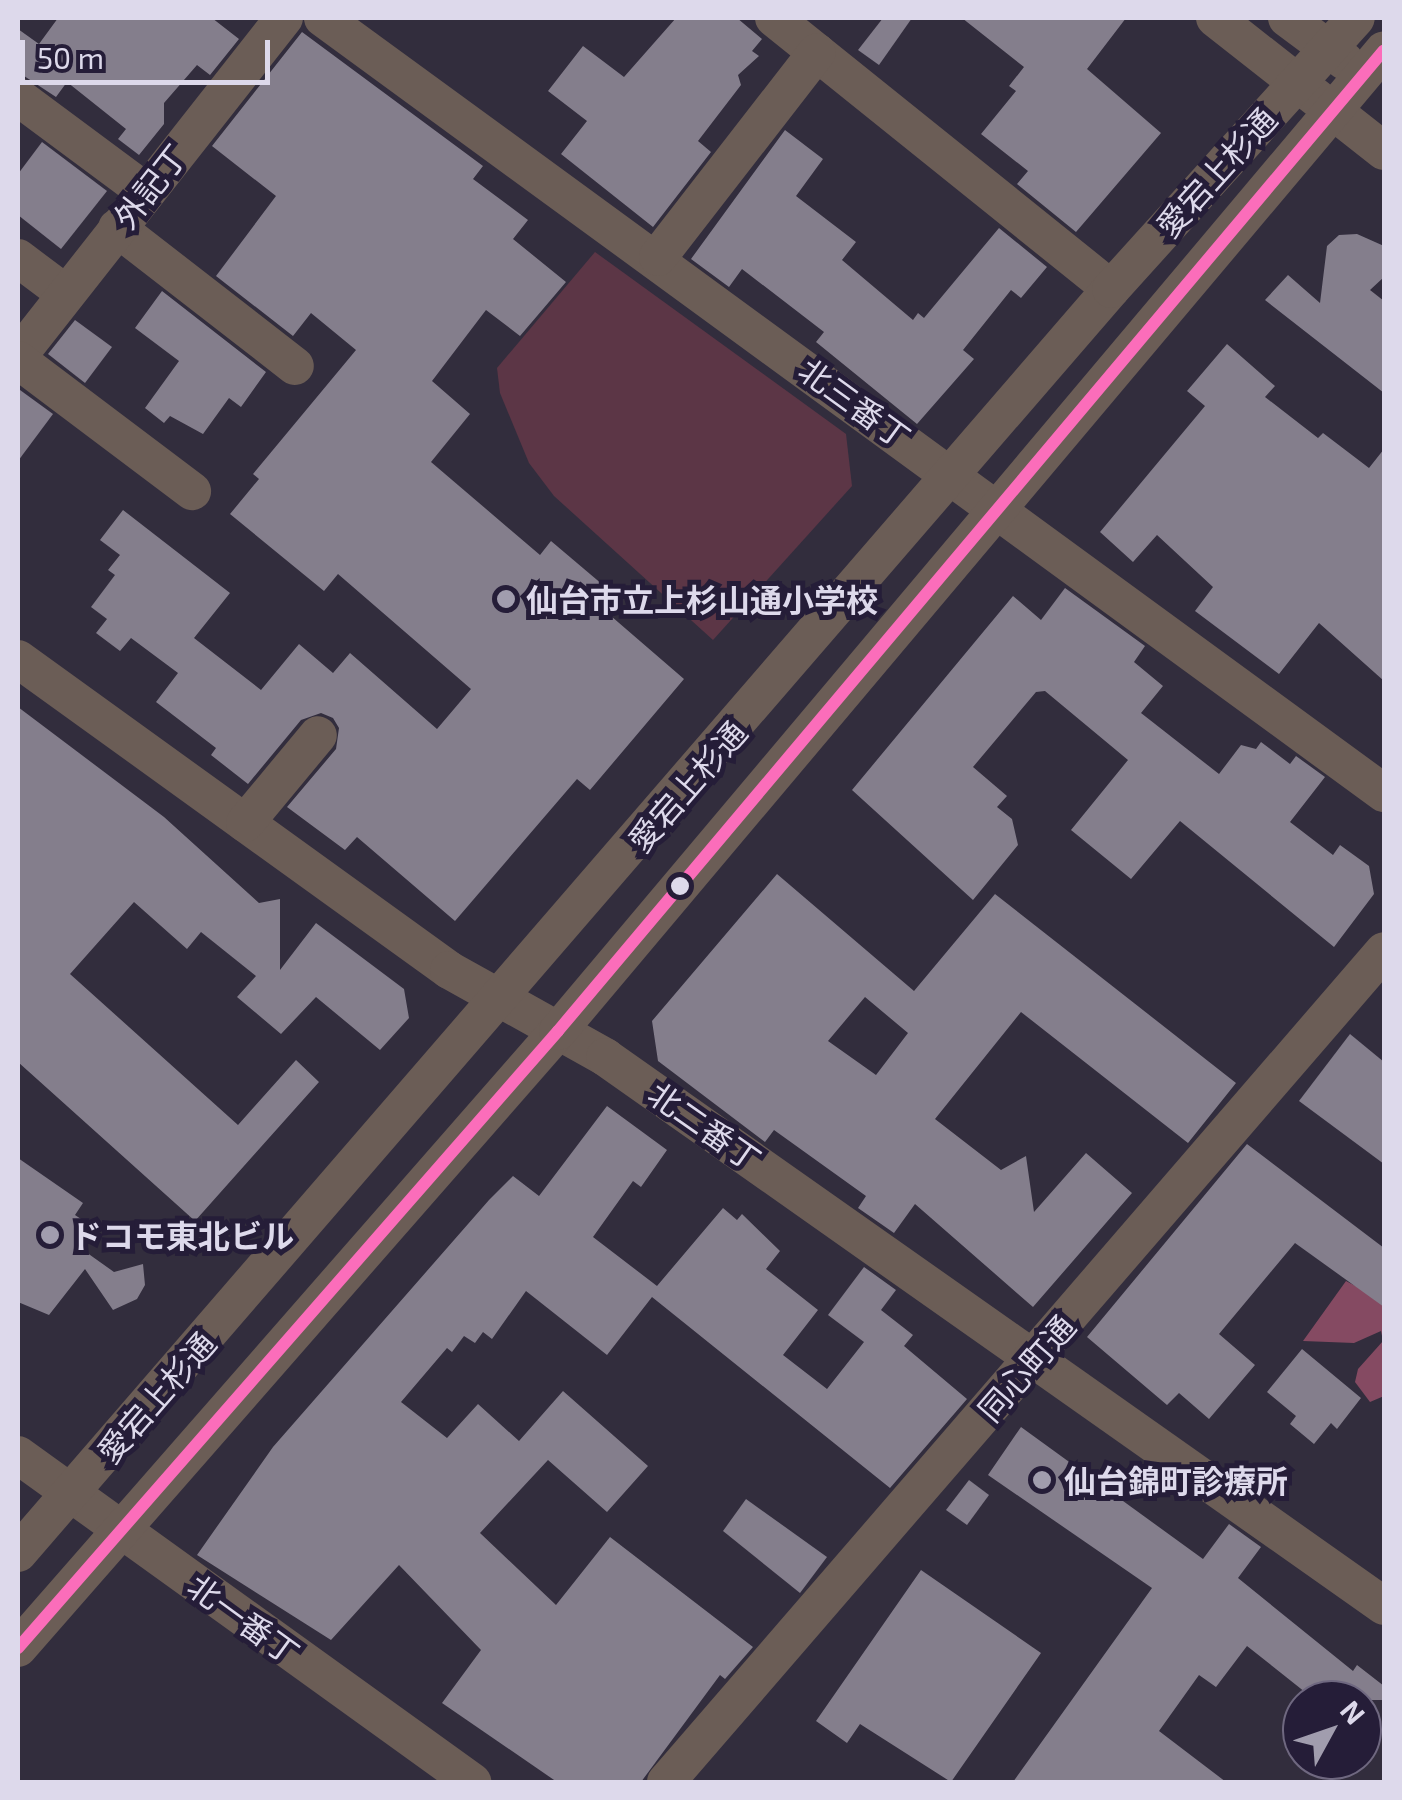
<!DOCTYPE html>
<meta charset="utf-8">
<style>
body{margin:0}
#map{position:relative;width:1402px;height:1800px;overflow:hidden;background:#322d3d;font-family:"Exo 2","Noto Sans JP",sans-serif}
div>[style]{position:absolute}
.green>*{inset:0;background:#5c3646}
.forest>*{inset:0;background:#854a62}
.building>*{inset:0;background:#847e8c}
.minor>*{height:38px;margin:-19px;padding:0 19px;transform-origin:19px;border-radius:19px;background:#6b5d56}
.bus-1>*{height:12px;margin:-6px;padding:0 6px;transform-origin:6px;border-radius:6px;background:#fb6dba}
.dots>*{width:28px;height:28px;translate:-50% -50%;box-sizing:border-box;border:5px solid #251d38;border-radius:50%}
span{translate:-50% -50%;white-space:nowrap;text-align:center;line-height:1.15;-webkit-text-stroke:10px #251d38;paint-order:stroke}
.street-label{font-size:32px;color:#ddd9eb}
.poi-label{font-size:32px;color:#ddd9eb;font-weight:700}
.left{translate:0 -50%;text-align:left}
.frame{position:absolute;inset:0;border:20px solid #ddd9eb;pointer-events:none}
.north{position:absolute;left:1282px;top:1680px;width:100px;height:100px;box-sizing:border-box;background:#251d38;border:2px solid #6f6880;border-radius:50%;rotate:50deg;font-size:28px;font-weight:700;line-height:40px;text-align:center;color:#ddd9eb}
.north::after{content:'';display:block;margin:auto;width:35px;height:45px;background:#a19dae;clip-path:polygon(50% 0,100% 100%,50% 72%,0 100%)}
.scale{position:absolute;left:20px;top:40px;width:250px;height:45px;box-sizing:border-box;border:5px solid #ddd9eb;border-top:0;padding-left:12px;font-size:30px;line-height:35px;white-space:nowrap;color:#ddd9eb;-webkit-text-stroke:8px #251d38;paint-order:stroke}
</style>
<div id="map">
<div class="green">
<div style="clip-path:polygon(595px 252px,846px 434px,852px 486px,713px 640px,554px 496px,529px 463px,500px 393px,497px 368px)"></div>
</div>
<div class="forest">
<div style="clip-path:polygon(1346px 1281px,1384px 1301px,1384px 1396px,1370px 1402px,1355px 1382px,1358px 1369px,1383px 1341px,1381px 1331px,1354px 1343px,1303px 1341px)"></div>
</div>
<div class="building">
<div style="clip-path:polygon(58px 18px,212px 18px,239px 39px,210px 75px,197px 65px,164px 103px,164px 124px,139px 155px,118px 139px,126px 129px,67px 82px,56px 97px,18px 72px,18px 29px,39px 44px)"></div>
<div style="clip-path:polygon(676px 18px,737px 18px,762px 39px,752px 51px,759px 56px,738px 75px,741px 85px,698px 141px,711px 152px,653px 227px,561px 154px,587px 121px,548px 91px,583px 46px,624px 77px)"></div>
<div style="clip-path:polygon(883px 18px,912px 18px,879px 65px,858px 50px)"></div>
<div style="clip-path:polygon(962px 18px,1126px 18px,1087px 69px,1161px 133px,1076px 232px,1017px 184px,1028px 171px,981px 134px,1016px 91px,1009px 86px,1024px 67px)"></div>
<div style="clip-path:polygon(302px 32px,483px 166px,473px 179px,528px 220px,513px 239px,566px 282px,520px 336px,486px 310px,432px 381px,470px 414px,431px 462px,540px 555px,551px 541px,616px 596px,604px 610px,684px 679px,590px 790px,577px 779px,455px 921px,357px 837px,345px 850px,287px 807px,336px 749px,339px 728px,333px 718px,321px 713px,301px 720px,248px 784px,211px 755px,216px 748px,156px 702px,178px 673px,131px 638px,120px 651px,96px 633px,107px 619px,91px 607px,115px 575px,108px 570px,120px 555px,100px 540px,123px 510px,230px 593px,194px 638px,261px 690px,299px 644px,333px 673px,350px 653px,437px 729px,471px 689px,338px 574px,324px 591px,230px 514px,259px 479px,253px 474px,356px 350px,311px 313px,293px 336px,216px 276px,276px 196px,212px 146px)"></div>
<div style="clip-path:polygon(785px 130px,823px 159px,796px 196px,856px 242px,842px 260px,913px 320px,918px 313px,924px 318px,999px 228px,1047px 267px,1021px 298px,1011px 290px,963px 350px,974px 359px,917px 424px,816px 342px,824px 332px,742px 269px,729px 287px,691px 259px)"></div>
<div style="clip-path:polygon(42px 142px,107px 191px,61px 249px,18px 215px,18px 174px)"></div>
<div style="clip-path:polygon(1357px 234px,1384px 246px,1384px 277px,1370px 290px,1384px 301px,1384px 393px,1265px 300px,1288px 275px,1320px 303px,1327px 246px,1339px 235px)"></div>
<div style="clip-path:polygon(162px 291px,266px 372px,241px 407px,229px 398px,203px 434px,170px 416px,164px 423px,145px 408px,179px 361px,135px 328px)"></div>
<div style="clip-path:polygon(75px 320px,112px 347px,85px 383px,48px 354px)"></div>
<div style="clip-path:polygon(1227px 344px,1275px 386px,1265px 397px,1318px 438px,1323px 433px,1369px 468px,1384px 449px,1384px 681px,1319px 623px,1279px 674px,1195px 611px,1213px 587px,1157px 535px,1133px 562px,1100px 532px,1205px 406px,1187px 391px)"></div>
<div style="clip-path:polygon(20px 390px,53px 414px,18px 461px,18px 394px)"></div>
<div style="clip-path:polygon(1065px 588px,1145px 646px,1134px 662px,1163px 686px,1141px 713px,1219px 774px,1241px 745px,1256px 749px,1261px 742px,1290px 764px,1296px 756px,1325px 777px,1290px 822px,1333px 855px,1340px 845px,1369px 866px,1374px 894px,1334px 947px,1180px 821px,1131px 879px,1071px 830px,1128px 760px,1045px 691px,1036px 692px,973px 767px,1007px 796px,997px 807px,1012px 819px,1018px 845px,973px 900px,852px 790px,1013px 596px,1041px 620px)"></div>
<div style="clip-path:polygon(18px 707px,164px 817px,259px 903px,280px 899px,280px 970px,316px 923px,404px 989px,409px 1018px,380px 1050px,316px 997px,281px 1034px,237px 997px,256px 976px,201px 932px,187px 949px,134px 902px,70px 974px,238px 1125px,296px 1060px,319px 1082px,195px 1221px,18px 1062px)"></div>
<div style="clip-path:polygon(evenodd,777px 874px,914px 991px,995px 894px,1236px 1083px,1188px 1143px,1021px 1012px,935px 1119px,1001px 1170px,1026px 1156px,1034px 1212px,1086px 1153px,1132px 1193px,1033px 1307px,915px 1204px,894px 1233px,858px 1208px,866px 1196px,774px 1130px,765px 1142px,658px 1061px,652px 1021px,777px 874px,865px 997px,908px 1033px,876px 1075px,828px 1041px,865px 997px)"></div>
<div style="clip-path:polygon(1350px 1034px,1384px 1062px,1384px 1164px,1299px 1101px)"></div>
<div style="clip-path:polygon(607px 1106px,667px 1150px,641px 1187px,633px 1181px,593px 1237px,657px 1286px,723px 1208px,737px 1220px,742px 1214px,780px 1251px,766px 1269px,818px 1310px,783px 1355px,827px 1389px,864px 1342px,828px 1315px,864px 1267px,896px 1290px,881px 1310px,913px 1335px,904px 1346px,967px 1399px,890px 1488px,652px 1297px,607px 1355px,526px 1291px,492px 1339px,483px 1332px,475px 1343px,464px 1336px,452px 1352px,447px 1348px,401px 1402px,447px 1438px,478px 1404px,519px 1441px,563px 1391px,648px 1466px,607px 1512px,548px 1460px,480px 1533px,556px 1605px,610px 1537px,753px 1647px,725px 1679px,720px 1675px,641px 1782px,557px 1782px,442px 1703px,481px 1650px,399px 1565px,331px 1640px,197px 1555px,273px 1447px,489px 1200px,513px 1176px,539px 1196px)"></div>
<div style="clip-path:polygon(1247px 1144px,1384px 1248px,1384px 1307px,1295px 1243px,1219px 1334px,1255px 1365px,1209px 1419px,1179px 1393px,1167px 1405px,1087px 1337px)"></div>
<div style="clip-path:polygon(18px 1158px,83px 1203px,75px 1215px,90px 1225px,76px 1245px,114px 1272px,143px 1264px,145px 1285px,137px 1299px,113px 1310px,85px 1269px,49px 1315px,18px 1302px)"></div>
<div style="clip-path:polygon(1302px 1349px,1361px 1398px,1337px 1429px,1331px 1423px,1314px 1444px,1290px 1424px,1296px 1416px,1267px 1392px)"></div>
<div style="clip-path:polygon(1021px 1427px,1203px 1559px,1229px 1524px,1261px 1547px,1238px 1578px,1353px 1671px,1357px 1665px,1384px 1686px,1384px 1700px,1315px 1700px,1247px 1646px,1216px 1687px,1199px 1675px,1159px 1731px,1226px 1782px,1013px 1782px,1152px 1588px,988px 1475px)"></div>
<div style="clip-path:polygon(969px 1480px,989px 1495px,967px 1525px,946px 1510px)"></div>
<div style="clip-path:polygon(746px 1499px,827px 1557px,800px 1593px,723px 1531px)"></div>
<div style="clip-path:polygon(921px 1570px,1041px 1653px,951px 1782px,860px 1724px,847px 1743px,816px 1721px)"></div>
</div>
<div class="minor">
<div style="left:323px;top:18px;width:1314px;rotate:36.15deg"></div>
<div style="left:774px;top:18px;width:432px;rotate:38.8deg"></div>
<div style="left:1215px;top:18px;width:215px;rotate:38.2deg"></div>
<div style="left:1287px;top:18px;width:72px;rotate:36.6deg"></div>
<div style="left:18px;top:97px;width:159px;rotate:36.6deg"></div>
<div style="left:117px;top:228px;width:225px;rotate:37.8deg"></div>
<div style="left:658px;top:257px;width:259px;rotate:-52.2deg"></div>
<div style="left:18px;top:258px;width:60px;rotate:36.9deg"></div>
<div style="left:18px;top:356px;width:430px;rotate:-51.8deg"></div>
<div style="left:18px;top:360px;width:218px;rotate:37deg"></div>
<div style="left:18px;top:659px;width:531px;rotate:35.81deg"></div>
<div style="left:449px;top:970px;width:179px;rotate:29.1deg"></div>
<div style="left:605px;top:1057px;width:953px;rotate:35.17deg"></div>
<div style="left:245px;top:823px;width:114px;rotate:-50.3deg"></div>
<div style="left:18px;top:1455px;width:560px;rotate:35.76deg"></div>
<div style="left:18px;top:1553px;width:1671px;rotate:-49.15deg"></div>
<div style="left:1111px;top:289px;width:365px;rotate:-47.9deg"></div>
<div style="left:18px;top:1648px;width:820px;rotate:-48.81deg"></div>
<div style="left:558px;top:1031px;width:1282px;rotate:-49.9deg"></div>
<div style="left:666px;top:1782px;width:1098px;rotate:-49.17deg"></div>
</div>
<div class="bus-1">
<div style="left:18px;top:1648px;width:820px;rotate:-48.81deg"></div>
<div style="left:558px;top:1031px;width:1282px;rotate:-49.9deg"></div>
</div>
<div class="dots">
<div style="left:506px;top:599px;background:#a19dae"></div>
<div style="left:680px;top:886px;background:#ddd9eb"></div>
<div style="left:50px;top:1235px;background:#a19dae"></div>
<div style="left:1042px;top:1480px;background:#a19dae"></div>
</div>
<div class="street-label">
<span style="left:1216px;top:172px;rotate:-48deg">愛宕上杉通</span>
<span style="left:150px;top:186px;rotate:-52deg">外記丁</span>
<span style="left:855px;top:403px;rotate:36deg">北三番丁</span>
<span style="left:687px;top:786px;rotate:-49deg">愛宕上杉通</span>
<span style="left:705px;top:1126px;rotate:35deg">北二番丁</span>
<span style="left:1026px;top:1368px;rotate:-49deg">同心町通</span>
<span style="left:156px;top:1397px;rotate:-49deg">愛宕上杉通</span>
<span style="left:244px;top:1619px;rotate:36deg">北一番丁</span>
</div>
<div class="poi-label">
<span class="left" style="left:526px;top:599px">仙台市立上杉山通小学校</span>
<span class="left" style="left:70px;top:1235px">ドコモ東北ビル</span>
<span class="left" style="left:1064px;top:1480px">仙台錦町診療所</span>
</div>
<div class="frame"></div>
<div class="north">N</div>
<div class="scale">50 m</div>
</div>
